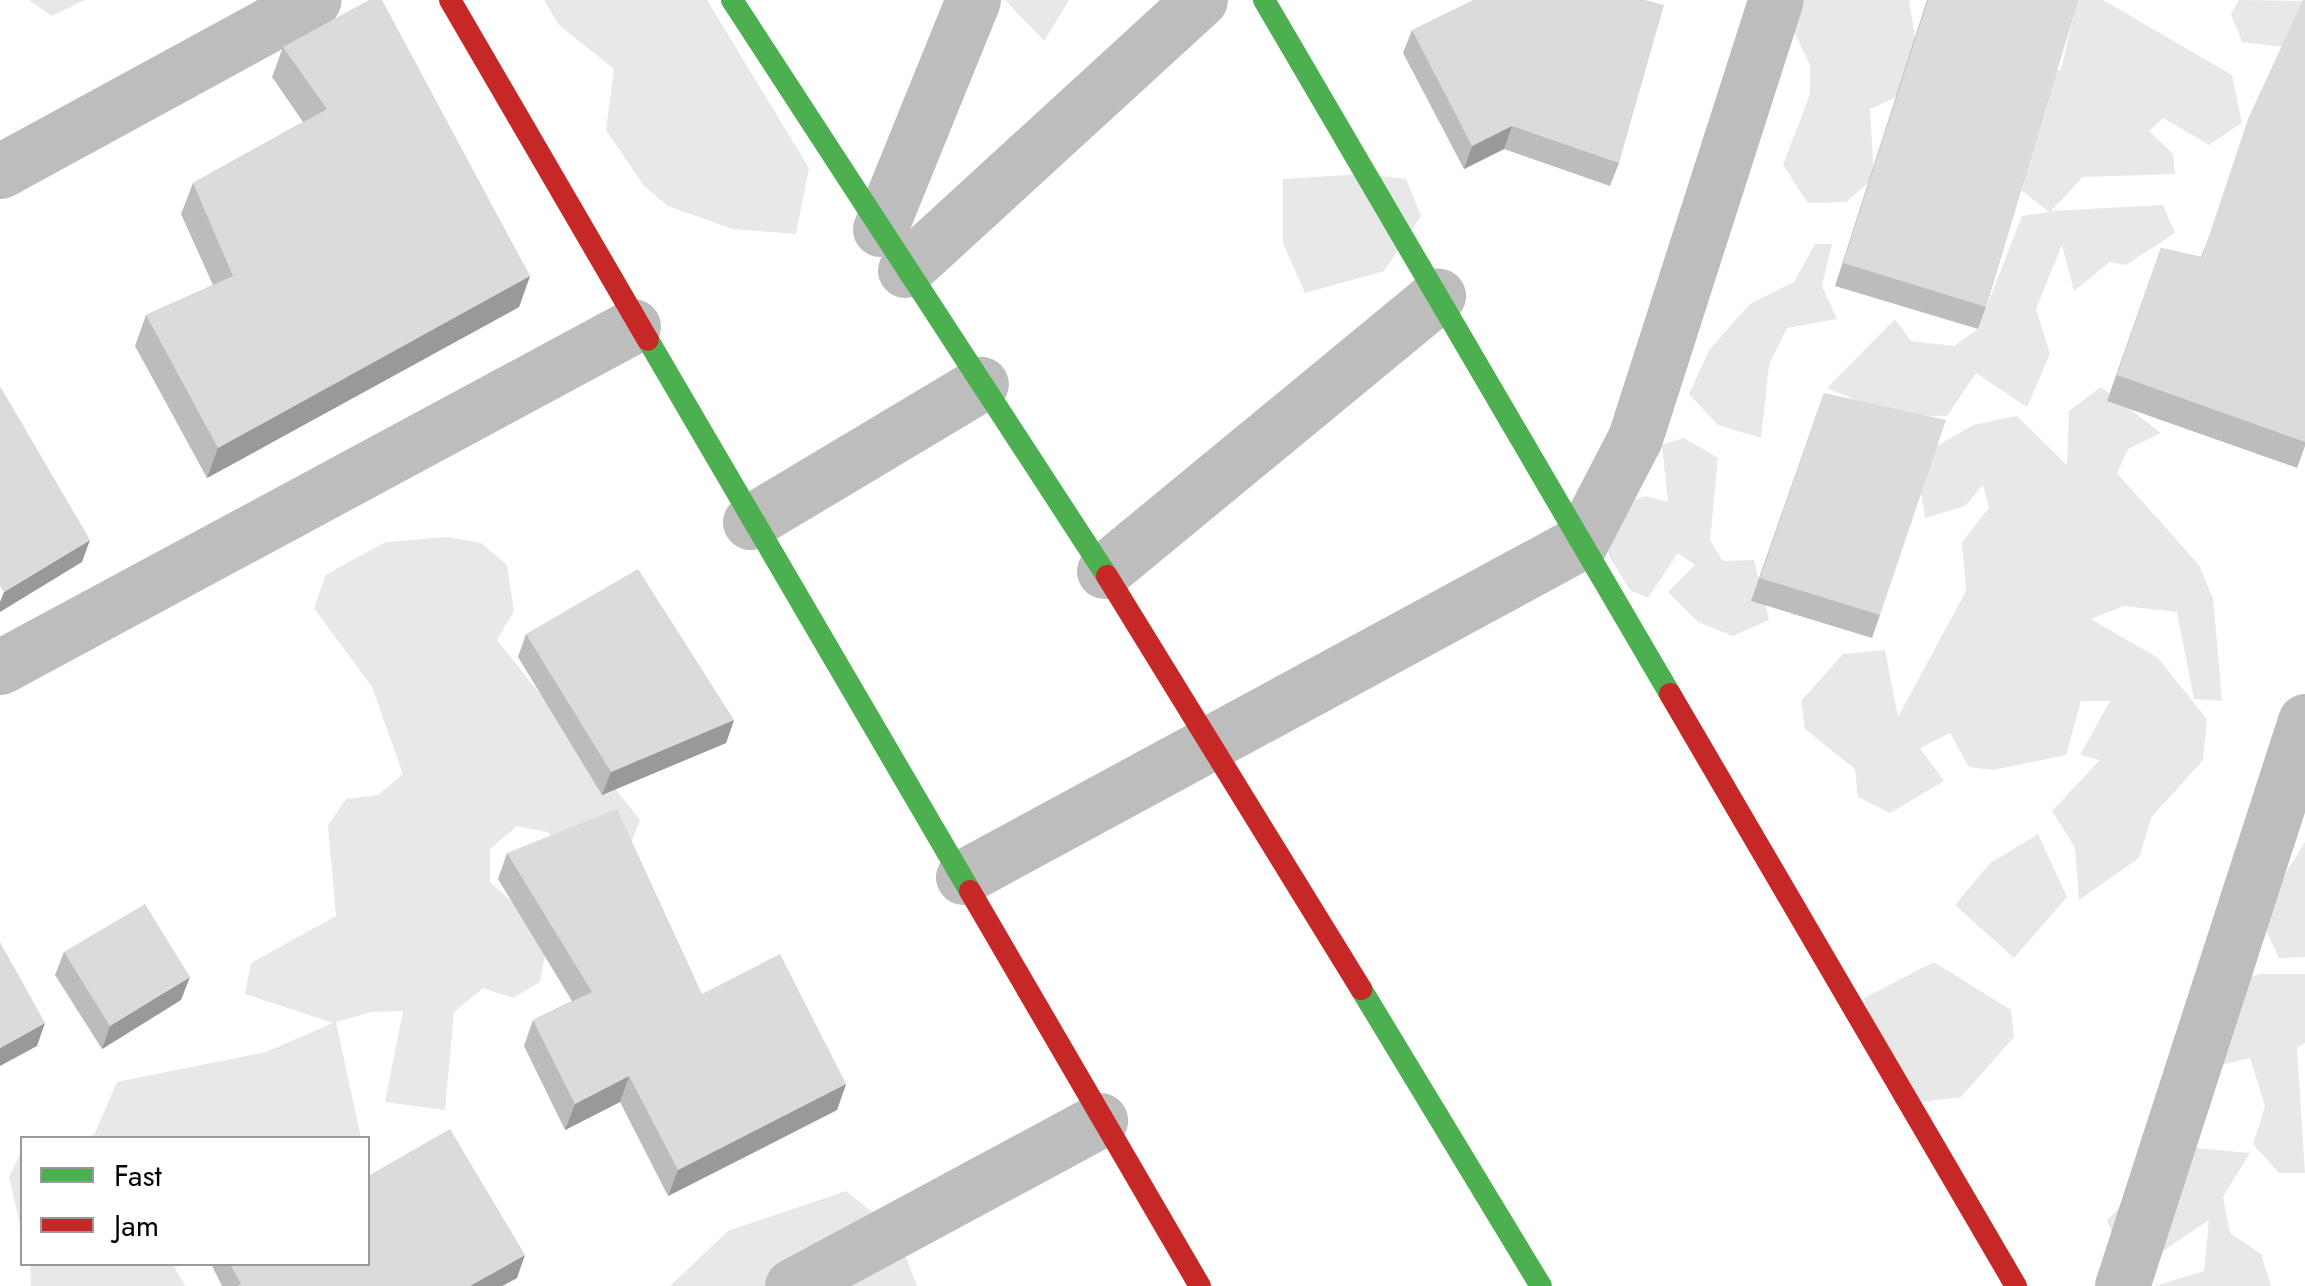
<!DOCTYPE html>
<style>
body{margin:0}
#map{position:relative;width:2305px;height:1286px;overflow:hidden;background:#fff;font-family:Jost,sans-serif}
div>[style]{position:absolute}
.green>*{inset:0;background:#e8e8e8}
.street>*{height:55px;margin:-27.5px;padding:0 27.5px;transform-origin:27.5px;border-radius:27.5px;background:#bdbdbd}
.fast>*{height:22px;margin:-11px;padding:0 11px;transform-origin:11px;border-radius:11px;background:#4caf50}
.jam>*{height:22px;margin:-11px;padding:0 11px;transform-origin:11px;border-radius:11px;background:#c62828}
.wall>*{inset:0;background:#bcbcbc}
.shaded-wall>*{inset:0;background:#999}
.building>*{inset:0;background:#dbdbdb}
span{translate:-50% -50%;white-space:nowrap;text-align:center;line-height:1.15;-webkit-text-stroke:8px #fff;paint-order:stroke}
.legend{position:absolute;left:20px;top:1136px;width:350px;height:130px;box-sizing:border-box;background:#fff;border:2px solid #999;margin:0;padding:12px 18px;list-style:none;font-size:30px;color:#000}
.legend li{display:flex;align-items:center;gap:20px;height:50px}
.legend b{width:50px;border:2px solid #999}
</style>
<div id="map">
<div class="green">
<div style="clip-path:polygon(29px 0,85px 0,52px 16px)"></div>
<div style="clip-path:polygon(544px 0,707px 0,809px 168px,796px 234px,732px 229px,668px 206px,644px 186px,606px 130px,614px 69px,559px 25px)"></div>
<div style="clip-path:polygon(1005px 0,1069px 0,1044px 41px)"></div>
<div style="clip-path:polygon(1800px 0,1909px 0,1915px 37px,2008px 67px,2061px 70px,2077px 0,2103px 0,2232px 75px,2242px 123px,2209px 145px,2163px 118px,2149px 131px,2173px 154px,2175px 174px,2083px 177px,2051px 211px,2163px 205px,2175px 233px,2126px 265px,2110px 262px,2074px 291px,2062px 245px,2036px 309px,2050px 354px,2027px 407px,1976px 373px,1947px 416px,1891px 415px,1827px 388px,1895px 319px,1911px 341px,1954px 346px,1978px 329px,2022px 216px,2049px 212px,1901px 95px,1870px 109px,1874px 178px,1846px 202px,1808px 203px,1783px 165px,1810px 94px,1810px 65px,1785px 14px)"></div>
<div style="clip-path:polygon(2239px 0,2305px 1px,2300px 49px,2242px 42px,2231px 14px)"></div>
<div style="clip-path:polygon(1365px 174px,1406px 179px,1421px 216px,1384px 271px,1305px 293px,1283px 243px,1283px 179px)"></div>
<div style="clip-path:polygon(1815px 244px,1832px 244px,1822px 286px,1837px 319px,1787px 328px,1769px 365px,1761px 438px,1718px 425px,1689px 394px,1709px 350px,1750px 304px,1794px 282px)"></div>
<div style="clip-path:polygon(2101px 387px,2161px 433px,2128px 449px,2117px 473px,2199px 565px,2213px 599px,2222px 701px,2194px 699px,2177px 612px,2124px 606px,2091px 619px,2158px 658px,2207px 719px,2203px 760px,2151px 818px,2139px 858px,2079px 900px,2075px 848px,2052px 811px,2100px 760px,2080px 755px,2110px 701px,2081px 701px,2066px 755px,1993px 770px,1969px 767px,1950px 733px,1920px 748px,1944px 781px,1890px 813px,1858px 797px,1855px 769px,1805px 729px,1801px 701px,1843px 654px,1885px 650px,1898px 717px,1966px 591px,1962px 542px,1989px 508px,1983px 485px,1965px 506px,1925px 518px,1916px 458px,1973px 425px,2017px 416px,2067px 465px,2069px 411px)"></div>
<div style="clip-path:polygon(1684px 438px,1718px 458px,1710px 540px,1723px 561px,1754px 560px,1769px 620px,1733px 636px,1698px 622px,1668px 592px,1695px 565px,1678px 553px,1648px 598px,1630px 590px,1609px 556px,1603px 512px,1645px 496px,1668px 502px,1662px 445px)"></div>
<div style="clip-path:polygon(447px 537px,481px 543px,507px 565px,514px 611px,497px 640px,640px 820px,628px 850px,572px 854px,547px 832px,517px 826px,490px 849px,490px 882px,532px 920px,546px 949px,540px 982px,513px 998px,483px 988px,454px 1012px,445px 1110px,385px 1102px,403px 1011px,371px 1012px,336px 1022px,361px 1138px,78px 1138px,94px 1135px,117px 1082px,266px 1052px,333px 1023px,245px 994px,251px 963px,336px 916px,328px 825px,346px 799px,378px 795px,403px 774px,372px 687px,314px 608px,326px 575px,354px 559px,386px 542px)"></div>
<div style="clip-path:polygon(2038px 834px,2067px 897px,2014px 958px,1955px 905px,1990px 863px)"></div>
<div style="clip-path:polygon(2305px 842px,2305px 957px,2279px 958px,2259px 916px)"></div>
<div style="clip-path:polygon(1934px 962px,2011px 1010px,2014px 1037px,1961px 1097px,1895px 1105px,1864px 998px)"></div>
<div style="clip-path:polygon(2262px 974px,2305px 974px,2305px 1043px,2297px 1048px,2305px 1173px,2279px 1173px,2253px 1144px,2265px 1106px,2250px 1058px,2222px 1065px,2230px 980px)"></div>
<div style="clip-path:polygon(2183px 1147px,2250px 1153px,2223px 1197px,2230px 1233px,2261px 1254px,2271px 1286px,2155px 1286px,2204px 1271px,2209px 1220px,2154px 1257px,2121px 1257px,2107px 1220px)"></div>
<div style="clip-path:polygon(22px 1150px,22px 1234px,9px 1177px)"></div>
<div style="clip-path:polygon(846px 1191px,896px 1231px,917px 1286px,670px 1286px,728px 1231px)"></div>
<div style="clip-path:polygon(30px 1264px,173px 1264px,185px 1286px,31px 1286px)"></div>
</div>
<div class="street">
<div style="left:0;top:171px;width:357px;rotate:-28.6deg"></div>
<div style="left:880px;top:229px;width:247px;rotate:-67.9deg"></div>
<div style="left:905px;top:270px;width:400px;rotate:-42.5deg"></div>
<div style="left:750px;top:522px;width:269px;rotate:-30.9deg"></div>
<div style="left:1104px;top:571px;width:433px;rotate:-39.5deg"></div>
<div style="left:0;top:667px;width:719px;rotate:-28.31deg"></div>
<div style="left:963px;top:877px;width:703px;rotate:-28.46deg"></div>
<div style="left:1581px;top:542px;width:117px;rotate:-62.6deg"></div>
<div style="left:1635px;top:438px;width:460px;rotate:-72.2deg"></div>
<div style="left:792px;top:1286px;width:350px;rotate:-28.3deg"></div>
<div style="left:2122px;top:1286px;width:594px;rotate:-72.05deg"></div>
</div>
<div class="fast">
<div style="left:732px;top:0;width:687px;rotate:56.93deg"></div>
<div style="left:1264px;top:0;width:804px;rotate:59.67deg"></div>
<div style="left:648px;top:340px;width:638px;rotate:59.7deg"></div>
<div style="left:1361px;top:989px;width:347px;rotate:58.8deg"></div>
</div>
<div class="jam">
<div style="left:450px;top:0;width:393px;rotate:59.8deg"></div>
<div style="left:1107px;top:576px;width:485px;rotate:58.4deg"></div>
<div style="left:1670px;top:694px;width:686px;rotate:59.7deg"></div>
<div style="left:970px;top:891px;width:457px;rotate:59.8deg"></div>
</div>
<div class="wall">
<div style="clip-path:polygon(1927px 0,2078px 0,1986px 307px,1978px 329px,1835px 286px)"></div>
<div style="clip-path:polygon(2305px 0,2305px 446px,2297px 468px,2107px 401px,2161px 248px,2201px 257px)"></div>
<div style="clip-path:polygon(1412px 30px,1619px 163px,1610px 186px,1504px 149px,1464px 169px,1403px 53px)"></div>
<div style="clip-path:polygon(283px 47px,530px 276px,519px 307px,207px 478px,135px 346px,146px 315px,213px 285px,181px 214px,193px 183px,303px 122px,272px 77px)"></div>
<div style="clip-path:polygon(1824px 393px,1880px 615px,1872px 638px,1751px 601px)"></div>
<div style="clip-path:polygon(526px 634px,734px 720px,726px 743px,602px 795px,518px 657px)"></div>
<div style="clip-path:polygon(507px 853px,702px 994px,846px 1084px,837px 1110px,668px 1196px,620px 1102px,565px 1130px,524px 1046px,533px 1020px,572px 1001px,498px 879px)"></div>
<div style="clip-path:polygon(64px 952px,181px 1000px,102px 1049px,55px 975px)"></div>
<div style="clip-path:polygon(211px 1264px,368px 1264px,517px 1278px,502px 1286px,222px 1286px)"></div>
</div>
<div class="shaded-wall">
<div style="clip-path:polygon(1512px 126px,1504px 149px,1464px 169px,1472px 146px)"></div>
<div style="clip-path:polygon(530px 276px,519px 307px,207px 478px,218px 448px)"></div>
<div style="clip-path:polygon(90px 540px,82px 562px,0 612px,0 602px,4px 592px)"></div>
<div style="clip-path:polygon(734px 720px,726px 743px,602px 795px,611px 772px)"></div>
<div style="clip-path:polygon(190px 977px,181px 1000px,102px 1049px,110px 1026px)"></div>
<div style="clip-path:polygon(45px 1023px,37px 1046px,0 1066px,0 1048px)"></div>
<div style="clip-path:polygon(629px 1076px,620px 1102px,565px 1130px,575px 1104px)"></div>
<div style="clip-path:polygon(846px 1084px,837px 1110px,668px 1196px,678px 1170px)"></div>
<div style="clip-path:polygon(525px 1255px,517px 1278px,502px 1286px,470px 1286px)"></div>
</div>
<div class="building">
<div style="clip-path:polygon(369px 0,382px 0,530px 276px,218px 448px,146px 315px,233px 276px,193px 183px,327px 109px,283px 47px)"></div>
<div style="clip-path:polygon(1473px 0,1645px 0,1664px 5px,1619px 163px,1512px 126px,1472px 146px,1412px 30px)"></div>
<div style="clip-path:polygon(1928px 0,2078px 0,1986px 307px,1843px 263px)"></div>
<div style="clip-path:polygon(2303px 0,2305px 0,2305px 442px,2117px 375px,2161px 248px,2202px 257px,2248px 119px)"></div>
<div style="clip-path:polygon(0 386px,90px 540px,4px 592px,0 586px)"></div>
<div style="clip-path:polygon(1824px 393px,1946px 420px,1880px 615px,1760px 578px)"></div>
<div style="clip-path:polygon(638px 569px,734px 720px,611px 772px,526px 634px)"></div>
<div style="clip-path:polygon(617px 809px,702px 994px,780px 954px,846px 1084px,678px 1170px,629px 1076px,575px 1104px,533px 1020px,592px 992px,507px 853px)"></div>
<div style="clip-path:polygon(145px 904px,190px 977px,110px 1026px,64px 952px)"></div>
<div style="clip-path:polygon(0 942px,45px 1023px,0 1048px)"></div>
<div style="clip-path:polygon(450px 1129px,525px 1255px,470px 1286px,237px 1286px,241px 1284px,230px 1264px,368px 1264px,368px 1176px)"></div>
</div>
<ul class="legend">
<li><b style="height:12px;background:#4caf50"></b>Fast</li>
<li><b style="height:12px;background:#c62828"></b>Jam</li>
</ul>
</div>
